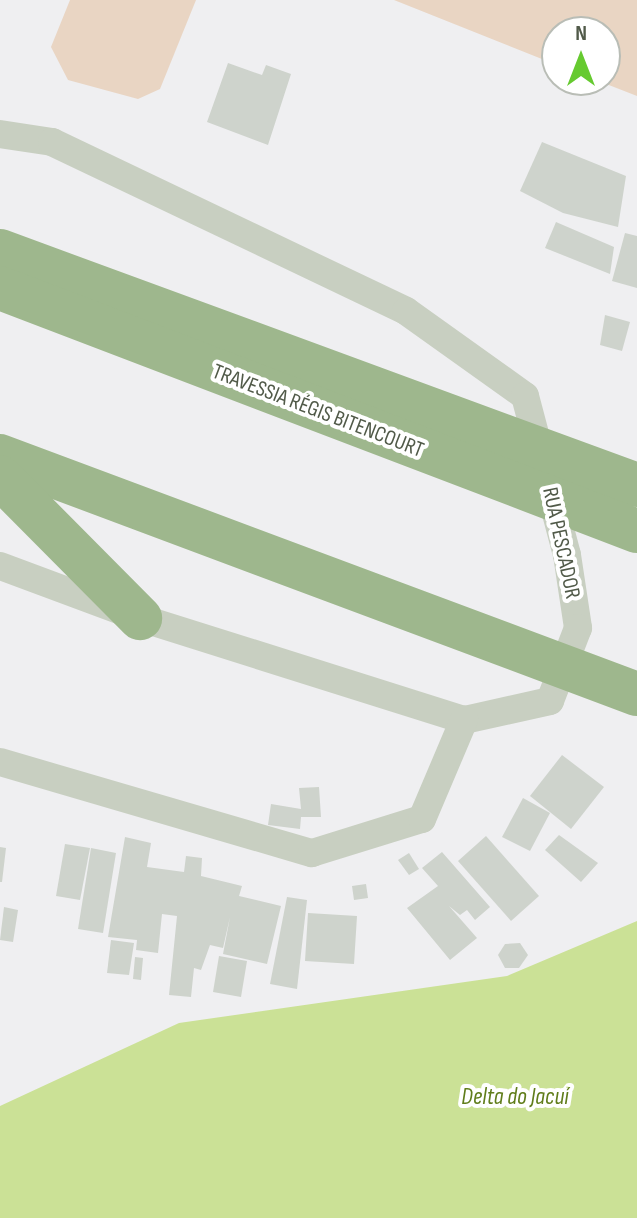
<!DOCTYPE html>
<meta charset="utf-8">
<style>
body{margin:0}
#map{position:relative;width:637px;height:1218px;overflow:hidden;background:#efeff1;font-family:"Sofia Sans Condensed",sans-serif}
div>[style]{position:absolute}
.green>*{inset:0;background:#e9d5c3}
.water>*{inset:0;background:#cbe196}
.building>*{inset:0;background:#ced3cc}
.minor>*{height:28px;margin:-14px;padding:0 14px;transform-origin:14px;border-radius:14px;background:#c8cfc1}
.motorway>*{height:44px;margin:-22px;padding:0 22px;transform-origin:22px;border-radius:22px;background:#9eb78d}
span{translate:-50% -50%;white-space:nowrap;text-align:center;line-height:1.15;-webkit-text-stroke:8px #fff;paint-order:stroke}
.street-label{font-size:22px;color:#515a49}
.water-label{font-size:24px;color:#607d1b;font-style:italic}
.north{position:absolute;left:541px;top:16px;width:80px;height:80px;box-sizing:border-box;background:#fff;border:2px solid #b9bdb6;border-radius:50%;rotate:0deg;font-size:22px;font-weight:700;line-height:32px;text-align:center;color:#515a49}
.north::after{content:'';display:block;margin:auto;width:28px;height:36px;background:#66ca30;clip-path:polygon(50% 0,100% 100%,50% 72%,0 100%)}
</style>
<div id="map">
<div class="green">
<div style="clip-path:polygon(70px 0,196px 0,160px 89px,138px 99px,68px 80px,51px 47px)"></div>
<div style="clip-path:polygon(394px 0,637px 0,637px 96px,596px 80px,605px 80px,605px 32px,557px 32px,557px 65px)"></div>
</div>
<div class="water">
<div style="clip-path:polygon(637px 921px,637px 1218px,0 1218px,0 1106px,179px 1023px,507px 976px)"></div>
</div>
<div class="building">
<div style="clip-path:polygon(228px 63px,262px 75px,266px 65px,291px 74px,268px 145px,207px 122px)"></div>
<div style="clip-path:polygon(542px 142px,626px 176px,618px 227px,563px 213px,520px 191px)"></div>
<div style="clip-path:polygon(556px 222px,614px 247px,610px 274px,545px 248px)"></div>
<div style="clip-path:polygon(625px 233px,637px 236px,637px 288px,612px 281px)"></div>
<div style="clip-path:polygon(605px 315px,630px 322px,622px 351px,600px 345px)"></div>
<div style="clip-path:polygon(562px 755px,604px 787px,571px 829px,530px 796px)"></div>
<div style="clip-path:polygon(319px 787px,321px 817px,301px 817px,300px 829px,268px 825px,271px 804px,301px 809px,299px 788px)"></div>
<div style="clip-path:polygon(523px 798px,550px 813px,530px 851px,502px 837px)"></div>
<div style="clip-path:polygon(559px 835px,598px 863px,581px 882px,545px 850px)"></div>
<div style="clip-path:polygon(486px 836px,539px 896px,511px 921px,458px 861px)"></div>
<div style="clip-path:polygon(125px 837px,151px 843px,147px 867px,184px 872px,186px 856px,202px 858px,201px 876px,242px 886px,239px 896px,281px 906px,267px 964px,223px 954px,230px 917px,223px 948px,210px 945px,201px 970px,194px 968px,191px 997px,169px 995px,177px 916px,162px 914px,158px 953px,136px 950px,137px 940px,108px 937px)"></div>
<div style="clip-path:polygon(65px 844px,90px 848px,80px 900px,56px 896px)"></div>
<div style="clip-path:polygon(0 847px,6px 848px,2px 882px,0 882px)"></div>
<div style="clip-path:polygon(91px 848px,116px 853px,103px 933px,78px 929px)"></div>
<div style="clip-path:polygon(442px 852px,490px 907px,475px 920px,467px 910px,460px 915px,449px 906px,477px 938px,450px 960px,407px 908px,438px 886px,422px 868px)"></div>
<div style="clip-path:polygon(409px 853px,419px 869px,409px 875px,398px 860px)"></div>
<div style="clip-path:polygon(366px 884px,368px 898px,354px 900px,352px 886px)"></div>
<div style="clip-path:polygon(287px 897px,307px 900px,297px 989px,270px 984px)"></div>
<div style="clip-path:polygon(4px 907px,18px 910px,13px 942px,0 940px)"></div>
<div style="clip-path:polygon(308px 913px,357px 916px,354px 964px,305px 961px)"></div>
<div style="clip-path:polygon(111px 940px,134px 943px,129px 975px,107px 973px)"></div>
<div style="clip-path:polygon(520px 943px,528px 955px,519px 968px,505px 968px,498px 955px,505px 944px)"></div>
<div style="clip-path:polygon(219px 956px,247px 961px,241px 997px,213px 992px)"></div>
<div style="clip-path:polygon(135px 957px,143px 958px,141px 980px,133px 979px)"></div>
</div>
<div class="minor">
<div style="left:0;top:134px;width:53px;rotate:8.7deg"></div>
<div style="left:52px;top:142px;width:392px;rotate:25.5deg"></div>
<div style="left:406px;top:311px;width:146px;rotate:35.5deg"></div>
<div style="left:525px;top:396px;width:164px;rotate:75.2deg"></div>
<div style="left:567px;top:555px;width:74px;rotate:81.4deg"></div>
<div style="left:578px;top:628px;width:78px;rotate:111deg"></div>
<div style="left:550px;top:701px;width:88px;rotate:167.5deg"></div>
<div style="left:464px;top:720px;width:340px;rotate:-162.5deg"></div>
<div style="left:140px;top:618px;width:149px;rotate:-159.6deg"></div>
<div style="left:0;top:762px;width:325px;rotate:16.3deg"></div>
<div style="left:312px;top:853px;width:115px;rotate:-17.2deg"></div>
<div style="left:422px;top:819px;width:108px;rotate:-67deg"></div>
</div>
<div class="motorway">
<div style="left:0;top:251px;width:679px;rotate:20.17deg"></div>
<div style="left:0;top:288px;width:682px;rotate:20.88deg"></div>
<div style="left:0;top:456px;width:680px;rotate:20.49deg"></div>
<div style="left:0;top:477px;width:199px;rotate:45.2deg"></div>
</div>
<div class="street-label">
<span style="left:318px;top:411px;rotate:21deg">TRAVESSIA RÉGIS BITENCOURT</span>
<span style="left:561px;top:543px;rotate:78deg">RUA PESCADOR</span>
</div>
<div class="water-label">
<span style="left:515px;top:1097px">Delta do Jacuí</span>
</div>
<div class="north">N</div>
</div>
